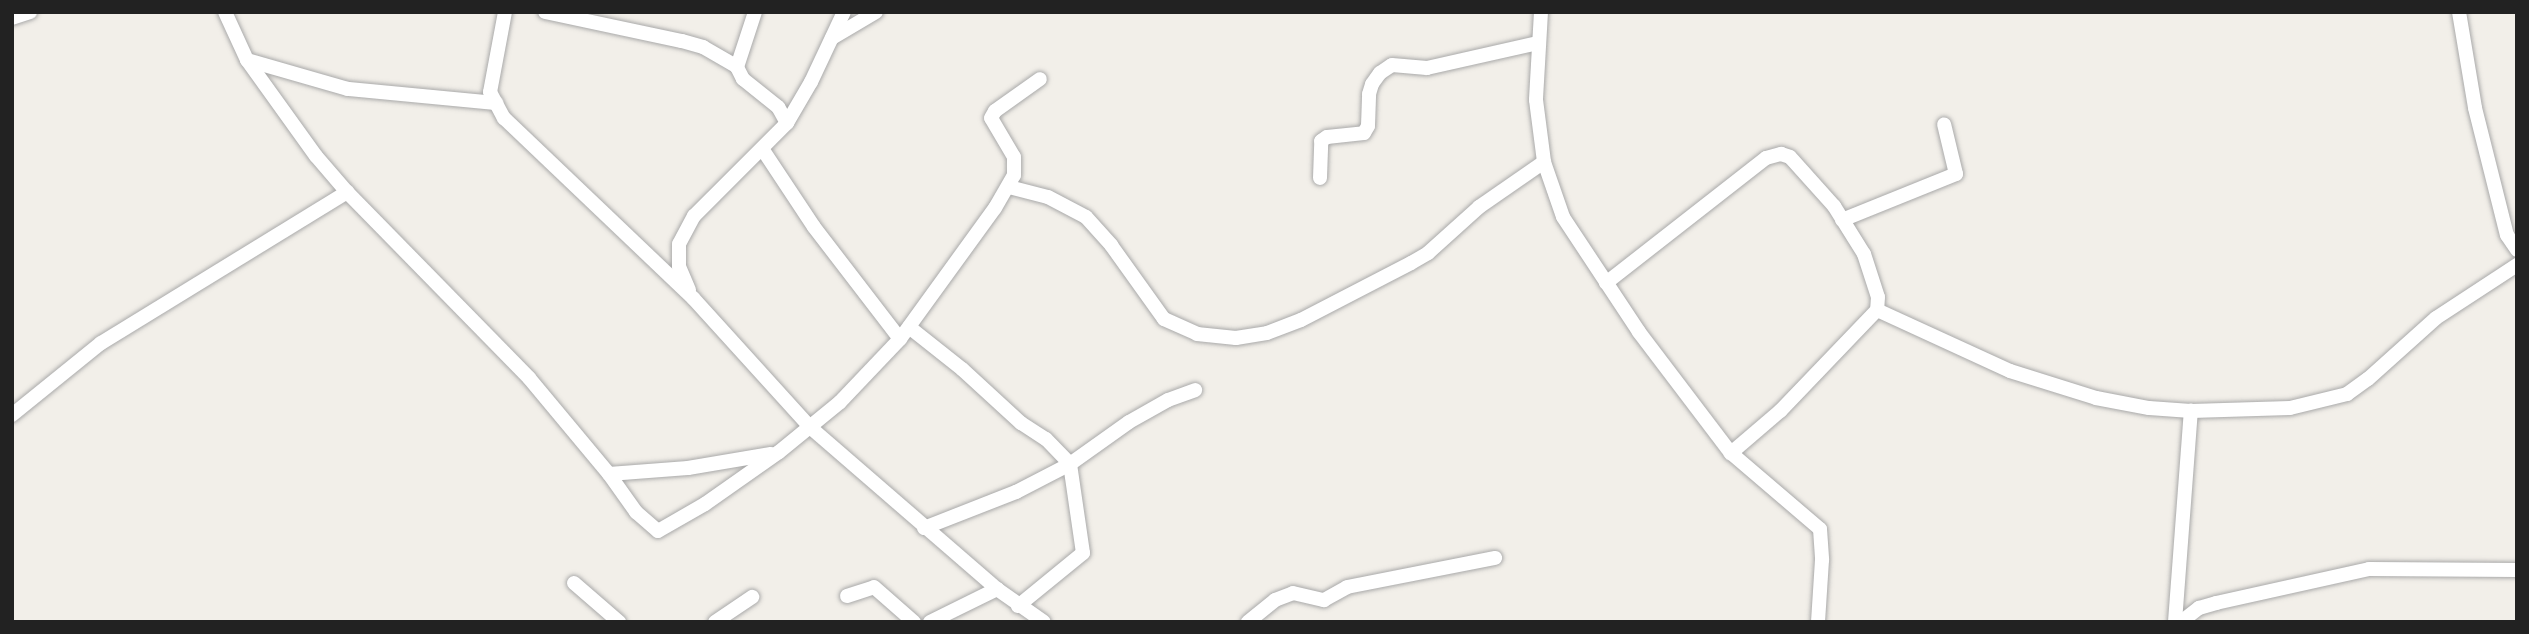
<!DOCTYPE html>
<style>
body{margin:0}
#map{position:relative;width:2529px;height:634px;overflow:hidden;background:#f2efe9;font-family:"Fira Sans Condensed",sans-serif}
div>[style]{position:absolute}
.roads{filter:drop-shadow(0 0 2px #a9a9a9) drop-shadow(0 0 2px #a9a9a9)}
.street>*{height:14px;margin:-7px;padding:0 7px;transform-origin:7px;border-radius:7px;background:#fff}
span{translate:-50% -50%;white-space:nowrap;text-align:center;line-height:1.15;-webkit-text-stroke:6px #fff;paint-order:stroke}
.frame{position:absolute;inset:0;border:14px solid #222;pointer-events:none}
</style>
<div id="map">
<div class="roads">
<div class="street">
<div style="left:225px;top:12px;width:53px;rotate:65.4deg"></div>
<div style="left:247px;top:60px;width:118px;rotate:54.3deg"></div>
<div style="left:316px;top:156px;width:48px;rotate:49.3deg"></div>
<div style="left:347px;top:192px;width:260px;rotate:45.6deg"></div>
<div style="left:529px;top:378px;width:125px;rotate:50.2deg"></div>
<div style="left:609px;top:474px;width:47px;rotate:54.6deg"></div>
<div style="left:636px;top:512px;width:29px;rotate:41deg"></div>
<div style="left:658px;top:531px;width:54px;rotate:-29.9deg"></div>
<div style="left:705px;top:504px;width:90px;rotate:-35.1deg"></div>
<div style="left:779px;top:452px;width:79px;rotate:-39.3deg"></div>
<div style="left:840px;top:402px;width:87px;rotate:-46.4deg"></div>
<div style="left:900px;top:339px;width:162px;rotate:-54.1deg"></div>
<div style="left:995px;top:208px;width:38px;rotate:-60deg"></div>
<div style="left:1014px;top:175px;width:18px;rotate:-90deg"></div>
<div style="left:1014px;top:157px;width:45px;rotate:-120.5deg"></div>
<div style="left:991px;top:118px;width:8px;rotate:-60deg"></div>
<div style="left:995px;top:111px;width:55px;rotate:-35.4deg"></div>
<div style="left:505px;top:12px;width:81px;rotate:100.6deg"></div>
<div style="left:490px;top:92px;width:30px;rotate:62deg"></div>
<div style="left:504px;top:118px;width:261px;rotate:43.6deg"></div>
<div style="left:693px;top:298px;width:174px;rotate:47.8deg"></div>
<div style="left:810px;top:427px;width:247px;rotate:40.9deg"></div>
<div style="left:997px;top:589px;width:57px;rotate:35.1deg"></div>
<div style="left:545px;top:12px;width:140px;rotate:12deg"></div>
<div style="left:682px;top:41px;width:22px;rotate:16deg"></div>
<div style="left:703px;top:47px;width:39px;rotate:30deg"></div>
<div style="left:1541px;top:12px;width:88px;rotate:93.3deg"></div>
<div style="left:1536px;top:100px;width:63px;rotate:82.6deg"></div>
<div style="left:1544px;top:162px;width:58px;rotate:70.9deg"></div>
<div style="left:1563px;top:217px;width:138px;rotate:56.5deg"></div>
<div style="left:1639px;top:332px;width:152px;rotate:52.8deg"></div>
<div style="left:1731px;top:453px;width:117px;rotate:40.5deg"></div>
<div style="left:1820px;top:529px;width:31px;rotate:86deg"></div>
<div style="left:1822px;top:560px;width:62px;rotate:93.7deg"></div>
<div style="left:2459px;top:12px;width:97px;rotate:80.5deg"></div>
<div style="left:2475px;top:108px;width:131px;rotate:75.9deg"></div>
<div style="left:2507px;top:235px;width:18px;rotate:56deg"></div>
<div style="left:12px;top:18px;width:19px;rotate:-18deg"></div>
<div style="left:832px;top:38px;width:51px;rotate:-30.6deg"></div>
<div style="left:247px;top:60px;width:105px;rotate:16deg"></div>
<div style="left:348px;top:89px;width:149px;rotate:5.4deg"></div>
<div style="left:787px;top:123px;width:48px;rotate:-59.7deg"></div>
<div style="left:811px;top:82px;width:77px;rotate:-64.8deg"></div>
<div style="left:763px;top:150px;width:92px;rotate:56.5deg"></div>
<div style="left:814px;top:227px;width:141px;rotate:52.5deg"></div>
<div style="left:1320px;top:178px;width:37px;rotate:-88deg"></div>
<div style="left:1321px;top:141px;width:7px;rotate:-34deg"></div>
<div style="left:1327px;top:137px;width:37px;rotate:-6deg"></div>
<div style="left:1364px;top:133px;width:8px;rotate:-60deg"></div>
<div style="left:1368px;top:126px;width:32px;rotate:-88deg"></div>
<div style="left:1369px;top:94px;width:10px;rotate:-73deg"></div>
<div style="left:1372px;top:84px;width:14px;rotate:-54deg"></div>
<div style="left:1380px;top:73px;width:14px;rotate:-34deg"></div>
<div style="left:1392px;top:65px;width:35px;rotate:5deg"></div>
<div style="left:1427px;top:68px;width:114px;rotate:-12.7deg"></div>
<div style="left:1009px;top:187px;width:40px;rotate:14.4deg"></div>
<div style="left:1048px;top:197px;width:43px;rotate:27.8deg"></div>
<div style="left:1086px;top:217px;width:38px;rotate:48deg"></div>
<div style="left:1111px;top:245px;width:91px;rotate:54.4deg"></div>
<div style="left:1164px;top:319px;width:36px;rotate:24deg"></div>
<div style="left:1197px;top:334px;width:39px;rotate:6deg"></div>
<div style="left:1236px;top:338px;width:31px;rotate:-9deg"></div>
<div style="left:1267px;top:333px;width:36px;rotate:-21deg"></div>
<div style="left:1301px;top:320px;width:124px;rotate:-27.4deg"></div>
<div style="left:1411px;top:263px;width:20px;rotate:-30deg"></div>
<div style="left:1428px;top:253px;width:69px;rotate:-42deg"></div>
<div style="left:1479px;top:207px;width:79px;rotate:-34.7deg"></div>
<div style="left:1842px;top:220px;width:123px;rotate:-22deg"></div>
<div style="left:1956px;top:174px;width:51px;rotate:-103.5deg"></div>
<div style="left:1606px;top:283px;width:203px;rotate:-38deg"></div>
<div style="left:1766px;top:158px;width:16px;rotate:-15deg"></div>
<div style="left:1781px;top:154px;width:9px;rotate:18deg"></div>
<div style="left:1790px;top:157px;width:66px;rotate:48.1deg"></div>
<div style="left:1834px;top:206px;width:57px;rotate:58deg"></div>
<div style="left:1864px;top:254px;width:45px;rotate:72deg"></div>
<div style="left:1878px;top:297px;width:13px;rotate:94deg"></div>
<div style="left:1877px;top:310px;width:140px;rotate:133.8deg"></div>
<div style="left:1780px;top:411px;width:65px;rotate:139.4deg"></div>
<div style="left:689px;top:290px;width:25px;rotate:-113deg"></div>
<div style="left:679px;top:267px;width:23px;rotate:-90deg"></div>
<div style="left:679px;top:244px;width:32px;rotate:-62deg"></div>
<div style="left:694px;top:216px;width:132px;rotate:-45deg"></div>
<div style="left:787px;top:123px;width:18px;rotate:-119deg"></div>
<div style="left:778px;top:107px;width:45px;rotate:-141.3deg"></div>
<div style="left:743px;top:79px;width:13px;rotate:-117deg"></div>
<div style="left:737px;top:67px;width:58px;rotate:-71.9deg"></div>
<div style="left:1877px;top:310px;width:146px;rotate:24.6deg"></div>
<div style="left:2010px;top:371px;width:90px;rotate:17.4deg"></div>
<div style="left:2096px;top:398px;width:54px;rotate:10.7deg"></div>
<div style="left:2149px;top:408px;width:42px;rotate:4.1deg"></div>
<div style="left:2191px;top:411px;width:99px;rotate:-1.7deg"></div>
<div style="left:2290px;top:408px;width:59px;rotate:-13.8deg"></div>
<div style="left:2347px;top:394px;width:26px;rotate:-36deg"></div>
<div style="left:2368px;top:379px;width:91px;rotate:-41.9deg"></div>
<div style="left:2436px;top:318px;width:97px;rotate:-33.2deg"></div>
<div style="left:909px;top:327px;width:68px;rotate:38.4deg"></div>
<div style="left:962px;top:369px;width:80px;rotate:42.5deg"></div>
<div style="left:1021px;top:423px;width:30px;rotate:33deg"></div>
<div style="left:1046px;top:439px;width:35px;rotate:46deg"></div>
<div style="left:1070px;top:464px;width:90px;rotate:81.7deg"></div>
<div style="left:1083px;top:553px;width:84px;rotate:140.8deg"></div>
<div style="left:12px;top:415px;width:114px;rotate:-39deg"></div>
<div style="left:101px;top:343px;width:289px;rotate:-31.5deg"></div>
<div style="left:609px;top:474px;width:79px;rotate:-4.3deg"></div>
<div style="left:688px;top:468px;width:84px;rotate:-9.6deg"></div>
<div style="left:924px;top:528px;width:99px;rotate:-21.4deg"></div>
<div style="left:1016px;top:492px;width:61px;rotate:-27.4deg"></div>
<div style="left:1070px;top:464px;width:72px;rotate:-35.4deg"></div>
<div style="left:1129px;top:422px;width:45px;rotate:-29.4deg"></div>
<div style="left:1168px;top:400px;width:29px;rotate:-20deg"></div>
<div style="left:574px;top:583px;width:60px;rotate:40.9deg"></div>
<div style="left:847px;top:596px;width:28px;rotate:-18deg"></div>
<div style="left:874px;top:587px;width:53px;rotate:41.2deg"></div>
<div style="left:715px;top:622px;width:45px;rotate:-34deg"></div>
<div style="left:930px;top:622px;width:75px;rotate:-26.2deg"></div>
<div style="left:1248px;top:622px;width:35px;rotate:-39deg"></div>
<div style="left:1275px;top:600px;width:19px;rotate:-21deg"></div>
<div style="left:1293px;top:593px;width:32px;rotate:13deg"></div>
<div style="left:1324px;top:600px;width:26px;rotate:-29deg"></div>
<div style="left:1347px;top:587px;width:151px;rotate:-11.1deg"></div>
<div style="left:2175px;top:622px;width:212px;rotate:-85.7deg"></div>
<div style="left:2181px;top:622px;width:23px;rotate:-38deg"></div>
<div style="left:2199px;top:608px;width:18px;rotate:-16deg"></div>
<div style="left:2216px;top:603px;width:157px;rotate:-12.5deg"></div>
<div style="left:2369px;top:569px;width:148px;rotate:0.4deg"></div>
</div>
</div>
<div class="frame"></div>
</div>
